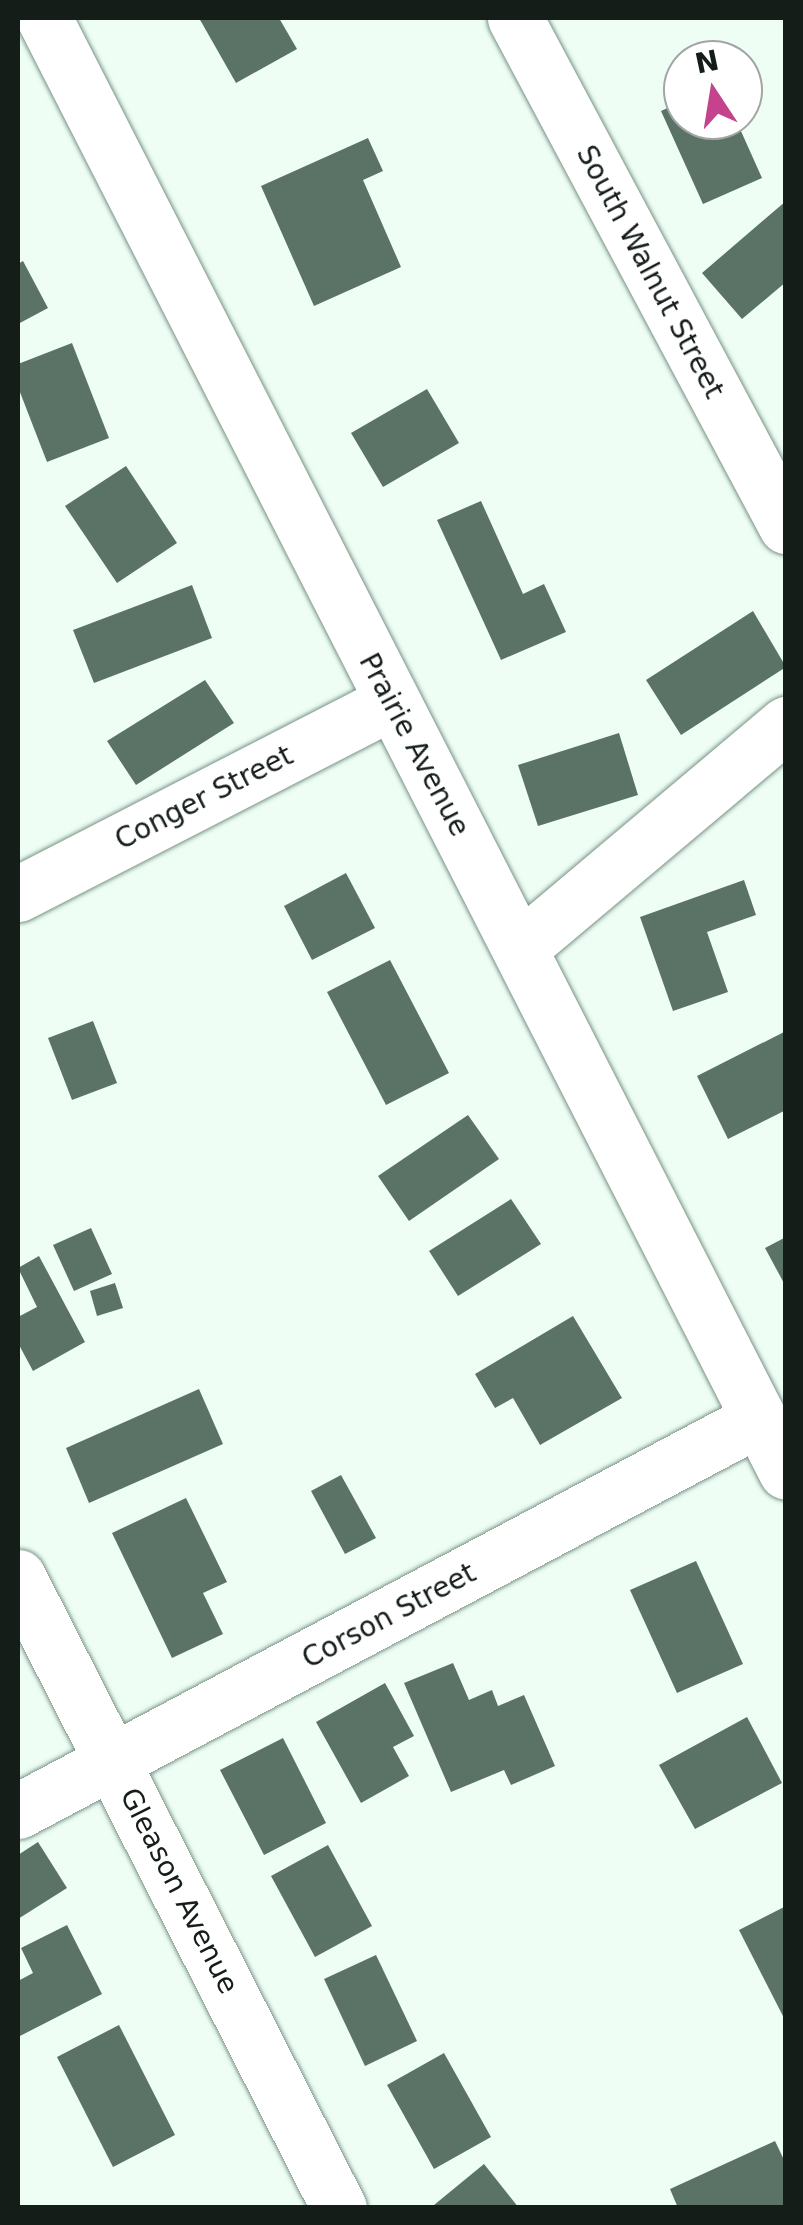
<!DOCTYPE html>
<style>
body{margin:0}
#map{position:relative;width:803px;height:2225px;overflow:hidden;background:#eefef5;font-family:"DejaVu Sans",sans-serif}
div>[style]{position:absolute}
.building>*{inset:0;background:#5b7366}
.roads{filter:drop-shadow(0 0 2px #799285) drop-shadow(0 0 2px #799285)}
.minor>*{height:55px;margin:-27.5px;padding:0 27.5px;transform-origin:27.5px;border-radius:27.5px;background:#fff}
span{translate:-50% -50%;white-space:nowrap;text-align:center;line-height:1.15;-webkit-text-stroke:8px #fff;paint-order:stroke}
.street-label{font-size:28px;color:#141d18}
.frame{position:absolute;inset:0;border:20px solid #141d18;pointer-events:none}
.north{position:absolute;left:663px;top:40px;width:100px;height:100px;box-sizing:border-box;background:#fff;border:2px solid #a1a5a3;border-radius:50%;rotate:348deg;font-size:28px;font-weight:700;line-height:40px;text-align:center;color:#141d18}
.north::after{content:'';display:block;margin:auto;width:35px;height:45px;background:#c4438c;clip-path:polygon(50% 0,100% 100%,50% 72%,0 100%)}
</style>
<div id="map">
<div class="building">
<div style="clip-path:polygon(199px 18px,279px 18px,297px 49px,236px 83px)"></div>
<div style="clip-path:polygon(683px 101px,683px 120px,736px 120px,762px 178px,703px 204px,661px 111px)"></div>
<div style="clip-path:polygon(368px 138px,383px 171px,363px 180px,401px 267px,314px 306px,261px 186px)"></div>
<div style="clip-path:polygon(786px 201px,786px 282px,742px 319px,702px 273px)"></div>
<div style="clip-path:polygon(23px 261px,48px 308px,18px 324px,18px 264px)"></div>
<div style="clip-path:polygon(72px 343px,109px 438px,47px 462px,18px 387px,18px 364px)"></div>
<div style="clip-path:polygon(427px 389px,459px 443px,383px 487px,351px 433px)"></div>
<div style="clip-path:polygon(126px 466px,177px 543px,117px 583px,65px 506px)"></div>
<div style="clip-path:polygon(481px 501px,523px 594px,544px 584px,566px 632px,501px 660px,437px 520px)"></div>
<div style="clip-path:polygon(192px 585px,212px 638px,94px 683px,73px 630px)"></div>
<div style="clip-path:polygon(753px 611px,786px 667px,681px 735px,646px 680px)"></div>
<div style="clip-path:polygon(205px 680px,234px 723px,136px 785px,107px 741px)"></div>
<div style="clip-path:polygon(619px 733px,638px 795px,538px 826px,518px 765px)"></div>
<div style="clip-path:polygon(346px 873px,375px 928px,312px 960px,284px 906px)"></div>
<div style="clip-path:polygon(744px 880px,756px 915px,707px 932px,728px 992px,673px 1011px,640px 917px)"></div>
<div style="clip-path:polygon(390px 960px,449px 1073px,386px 1105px,327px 992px)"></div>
<div style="clip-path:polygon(93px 1021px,117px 1083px,72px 1100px,48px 1038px)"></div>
<div style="clip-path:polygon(786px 1031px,786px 1110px,728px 1139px,697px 1076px)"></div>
<div style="clip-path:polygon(468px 1115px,499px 1159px,409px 1221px,378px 1176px)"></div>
<div style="clip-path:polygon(511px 1199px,541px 1244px,458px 1296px,429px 1251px)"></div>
<div style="clip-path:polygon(91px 1228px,112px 1274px,74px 1291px,53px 1245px)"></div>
<div style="clip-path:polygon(786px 1237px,786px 1287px,765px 1248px)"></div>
<div style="clip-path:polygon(39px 1256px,85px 1342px,33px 1371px,18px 1343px,18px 1317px,37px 1307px,18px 1268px)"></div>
<div style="clip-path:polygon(115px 1283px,123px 1308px,97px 1316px,90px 1291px)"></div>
<div style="clip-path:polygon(573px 1316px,622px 1398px,540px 1445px,513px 1398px,495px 1408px,475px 1374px)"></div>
<div style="clip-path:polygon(199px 1389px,223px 1444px,89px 1503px,66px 1448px)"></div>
<div style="clip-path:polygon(341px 1475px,376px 1538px,345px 1554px,311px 1491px)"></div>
<div style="clip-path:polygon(186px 1498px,227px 1582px,203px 1593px,223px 1634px,172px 1658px,112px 1533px)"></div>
<div style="clip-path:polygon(696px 1561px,743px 1664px,677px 1693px,630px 1590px)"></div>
<div style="clip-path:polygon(453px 1663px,469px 1700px,492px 1690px,498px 1706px,524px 1695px,555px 1766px,511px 1785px,504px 1770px,451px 1792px,404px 1683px)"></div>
<div style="clip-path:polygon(385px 1683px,414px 1736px,393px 1747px,409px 1776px,361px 1803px,316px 1722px)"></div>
<div style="clip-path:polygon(747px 1717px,782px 1783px,695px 1829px,659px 1765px)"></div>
<div style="clip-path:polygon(283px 1738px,326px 1823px,264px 1855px,220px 1770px)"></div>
<div style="clip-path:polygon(38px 1842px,67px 1888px,18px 1919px,18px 1855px)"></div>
<div style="clip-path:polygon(328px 1845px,372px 1926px,315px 1957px,271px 1876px)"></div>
<div style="clip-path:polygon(786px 1906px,786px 2022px,739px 1930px)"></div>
<div style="clip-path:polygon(67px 1925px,102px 1994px,18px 2037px,18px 1981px,33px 1973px,21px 1948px)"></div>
<div style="clip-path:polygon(376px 1955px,417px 2041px,365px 2066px,324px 1979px)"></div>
<div style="clip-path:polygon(119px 2025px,175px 2135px,113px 2167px,57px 2057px)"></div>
<div style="clip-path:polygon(444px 2053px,491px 2137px,434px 2169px,387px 2085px)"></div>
<div style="clip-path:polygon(775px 2141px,786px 2164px,786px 2208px,678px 2208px,670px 2189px)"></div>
<div style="clip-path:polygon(484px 2164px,519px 2208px,436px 2208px,434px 2205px)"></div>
</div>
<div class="roads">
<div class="minor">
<div style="left:44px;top:18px;width:1632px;rotate:62.96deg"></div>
<div style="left:515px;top:18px;width:576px;rotate:61.92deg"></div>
<div style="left:18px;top:894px;width:420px;rotate:-27.2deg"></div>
<div style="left:520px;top:948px;width:348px;rotate:-40.1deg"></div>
<div style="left:18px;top:1577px;width:708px;rotate:63.04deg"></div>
<div style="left:18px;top:1811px;width:837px;rotate:-27.91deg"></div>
</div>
</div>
<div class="street-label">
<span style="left:650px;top:272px;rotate:62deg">South Walnut Street</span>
<span style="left:414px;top:745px;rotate:62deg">Prairie Avenue</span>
<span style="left:204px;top:798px;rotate:-27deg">Conger Street</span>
<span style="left:389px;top:1616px;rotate:-28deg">Corson Street</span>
<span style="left:179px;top:1891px;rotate:63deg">Gleason Avenue</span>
</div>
<div class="frame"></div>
<div class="north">N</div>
</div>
